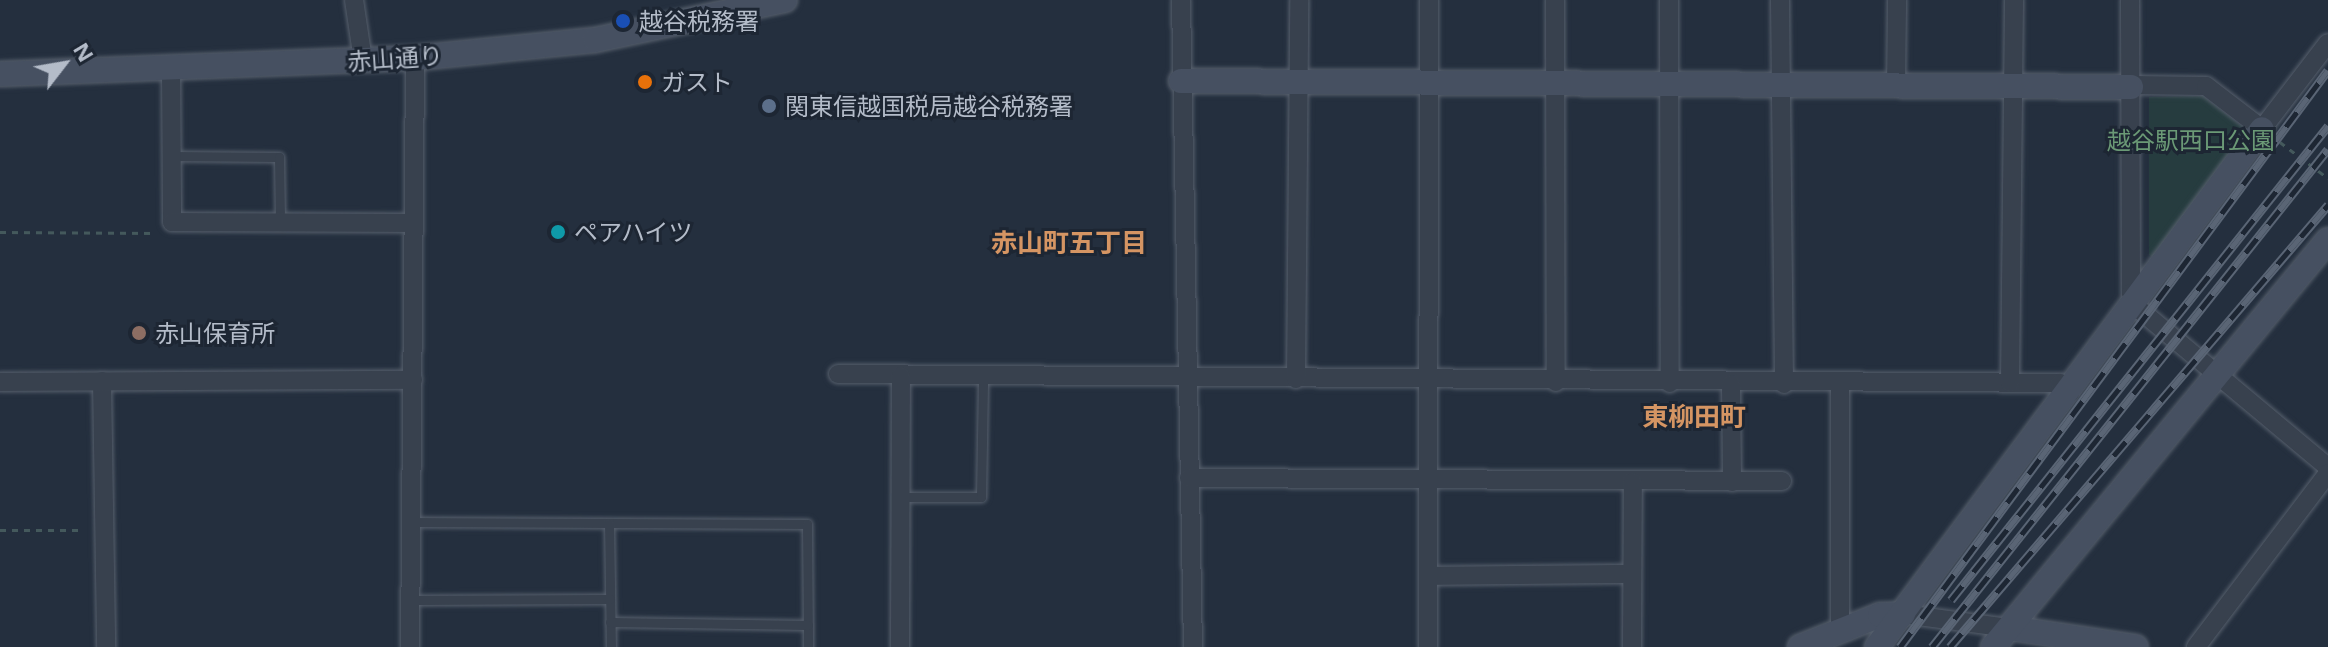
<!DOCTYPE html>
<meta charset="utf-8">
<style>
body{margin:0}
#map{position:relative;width:2328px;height:647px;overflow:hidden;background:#242f3e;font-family:"Open Sans","Noto Sans JP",sans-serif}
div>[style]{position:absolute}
.green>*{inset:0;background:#263c3f}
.path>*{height:3px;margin-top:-1.5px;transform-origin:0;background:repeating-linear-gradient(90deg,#44595c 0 6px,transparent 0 12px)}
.roads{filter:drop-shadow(0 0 2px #565f6c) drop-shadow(0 0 2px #565f6c)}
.lane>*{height:9px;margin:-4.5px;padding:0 4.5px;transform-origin:4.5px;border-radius:4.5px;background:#38414e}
.street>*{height:18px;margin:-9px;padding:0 9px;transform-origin:9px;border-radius:9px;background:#38414e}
.secondary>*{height:24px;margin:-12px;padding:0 12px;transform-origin:12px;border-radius:12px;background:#465061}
.rail>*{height:9px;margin-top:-4.5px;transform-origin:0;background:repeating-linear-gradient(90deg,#1d2633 0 18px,#5a6575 0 36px);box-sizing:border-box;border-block:2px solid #5a6575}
.dots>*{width:22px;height:22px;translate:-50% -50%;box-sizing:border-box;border:4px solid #1d2633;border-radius:50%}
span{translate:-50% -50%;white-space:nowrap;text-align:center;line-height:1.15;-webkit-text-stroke:6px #1d2633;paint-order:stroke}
.poi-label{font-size:24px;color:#b4bcc9}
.left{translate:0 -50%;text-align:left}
.street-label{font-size:24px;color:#b4bcc9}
.park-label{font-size:24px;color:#6b9a76}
.neighbourhood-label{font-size:26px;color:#d59563;font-weight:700}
.north{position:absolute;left:24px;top:24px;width:80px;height:80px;-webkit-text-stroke:6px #1d2633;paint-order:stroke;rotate:59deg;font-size:22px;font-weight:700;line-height:32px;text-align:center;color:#b4bcc9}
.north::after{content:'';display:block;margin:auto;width:28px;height:36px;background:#b4bcc9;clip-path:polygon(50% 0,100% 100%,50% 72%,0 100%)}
</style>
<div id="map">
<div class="green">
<div style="clip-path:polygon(2203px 96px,2243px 127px,2245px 138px,2155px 258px,2149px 255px,2149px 97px)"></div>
</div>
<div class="path">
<div style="left:2280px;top:142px;width:60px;rotate:36.9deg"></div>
<div style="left:0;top:232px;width:156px;rotate:0.4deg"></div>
<div style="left:0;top:530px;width:84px"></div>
</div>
<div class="roads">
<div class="lane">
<div style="left:171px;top:156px;width:108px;rotate:0.5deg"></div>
<div style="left:279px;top:157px;width:65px;rotate:89.1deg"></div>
<div style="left:900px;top:497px;width:81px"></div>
<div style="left:981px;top:497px;width:119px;rotate:-89deg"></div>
<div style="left:413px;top:522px;width:394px;rotate:0.3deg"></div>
<div style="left:807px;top:524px;width:123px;rotate:89.5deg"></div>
<div style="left:609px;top:523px;width:124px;rotate:89.1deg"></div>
<div style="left:411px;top:600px;width:199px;rotate:-0.3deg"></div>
<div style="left:610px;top:622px;width:198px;rotate:0.9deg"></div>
</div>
<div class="street">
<div style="left:354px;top:0;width:61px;rotate:81.5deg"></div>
<div style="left:1181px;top:0;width:647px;rotate:88.94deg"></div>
<div style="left:1555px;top:0;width:382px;rotate:89.9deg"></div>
<div style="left:1669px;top:0;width:383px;rotate:89.9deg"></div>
<div style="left:1780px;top:0;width:384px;rotate:89.4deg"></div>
<div style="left:2130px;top:0;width:293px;rotate:89.8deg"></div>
<div style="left:2131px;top:293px;width:10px;rotate:37deg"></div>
<div style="left:171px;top:67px;width:155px;rotate:89.6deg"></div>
<div style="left:172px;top:222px;width:242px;rotate:0.2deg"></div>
<div style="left:2131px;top:85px;width:75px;rotate:0.8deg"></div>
<div style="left:2206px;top:86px;width:71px;rotate:37.5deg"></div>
<div style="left:2262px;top:129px;width:108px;rotate:-52.5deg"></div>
<div style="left:1896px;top:87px;width:87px;rotate:-89.3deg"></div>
<div style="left:2134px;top:305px;width:253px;rotate:39.9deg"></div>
<div style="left:838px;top:374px;width:1222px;rotate:0.42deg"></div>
<div style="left:2060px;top:383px;width:14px;rotate:45deg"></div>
<div style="left:1296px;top:379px;width:379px;rotate:-89.5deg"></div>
<div style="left:102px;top:381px;width:266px;rotate:89.1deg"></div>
<div style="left:0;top:382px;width:413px;rotate:-0.3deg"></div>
<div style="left:2010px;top:383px;width:383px;rotate:-89.4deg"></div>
<div style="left:1731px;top:384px;width:98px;rotate:89.4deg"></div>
<div style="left:1189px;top:478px;width:593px;rotate:0.29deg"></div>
<div style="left:1429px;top:576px;width:203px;rotate:-0.6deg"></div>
<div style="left:1903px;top:614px;width:108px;rotate:7.5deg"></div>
<div style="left:1840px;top:632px;width:248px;rotate:-90deg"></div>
<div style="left:410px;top:647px;width:589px;rotate:-89.51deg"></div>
<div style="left:900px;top:647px;width:271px;rotate:-89.8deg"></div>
<div style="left:1428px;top:647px;width:647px;rotate:-89.91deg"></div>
<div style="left:1632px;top:647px;width:165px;rotate:-89.7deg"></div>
<div style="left:2196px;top:647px;width:218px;rotate:-52.8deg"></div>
</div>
<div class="secondary">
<div style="left:0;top:74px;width:415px;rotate:-2.2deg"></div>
<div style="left:415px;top:58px;width:181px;rotate:-5.7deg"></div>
<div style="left:595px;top:40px;width:194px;rotate:-11.9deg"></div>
<div style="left:1181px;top:81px;width:950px;rotate:0.36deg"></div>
<div style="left:2010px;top:628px;width:127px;rotate:8.6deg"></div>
<div style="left:1800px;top:647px;width:86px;rotate:-21.8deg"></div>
<div style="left:1880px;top:615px;width:23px;rotate:-2deg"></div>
<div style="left:1877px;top:647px;width:645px;rotate:-53.38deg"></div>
<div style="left:1993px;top:647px;width:527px;rotate:-50.54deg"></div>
</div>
</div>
<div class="rail">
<div style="left:1951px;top:600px;width:606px;rotate:-51.5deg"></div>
<div style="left:1900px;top:647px;width:718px;rotate:-53.43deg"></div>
<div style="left:1932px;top:647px;width:636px;rotate:-51.51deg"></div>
<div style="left:1950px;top:647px;width:582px;rotate:-49.46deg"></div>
</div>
<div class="dots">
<div style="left:623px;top:21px;background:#1a4fb4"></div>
<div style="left:645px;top:82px;background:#e8710a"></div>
<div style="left:769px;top:106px;background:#5c6f8a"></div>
<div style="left:558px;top:232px;background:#0f9aa8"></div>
<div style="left:139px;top:333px;background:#8d6e63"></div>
</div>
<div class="poi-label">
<span class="left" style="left:639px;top:21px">越谷税務署</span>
<span class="left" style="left:661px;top:82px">ガスト</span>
<span class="left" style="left:785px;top:106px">関東信越国税局越谷税務署</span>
<span class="left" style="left:574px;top:232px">ペアハイツ</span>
<span class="left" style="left:155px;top:333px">赤山保育所</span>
</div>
<div class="street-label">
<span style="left:395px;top:58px;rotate:-4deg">赤山通り</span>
</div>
<div class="park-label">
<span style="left:2191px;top:140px">越谷駅西口公園</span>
</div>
<div class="neighbourhood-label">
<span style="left:1069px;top:243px">赤山町五丁目</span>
<span style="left:1694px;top:417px">東柳田町</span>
</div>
<div class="north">N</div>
</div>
